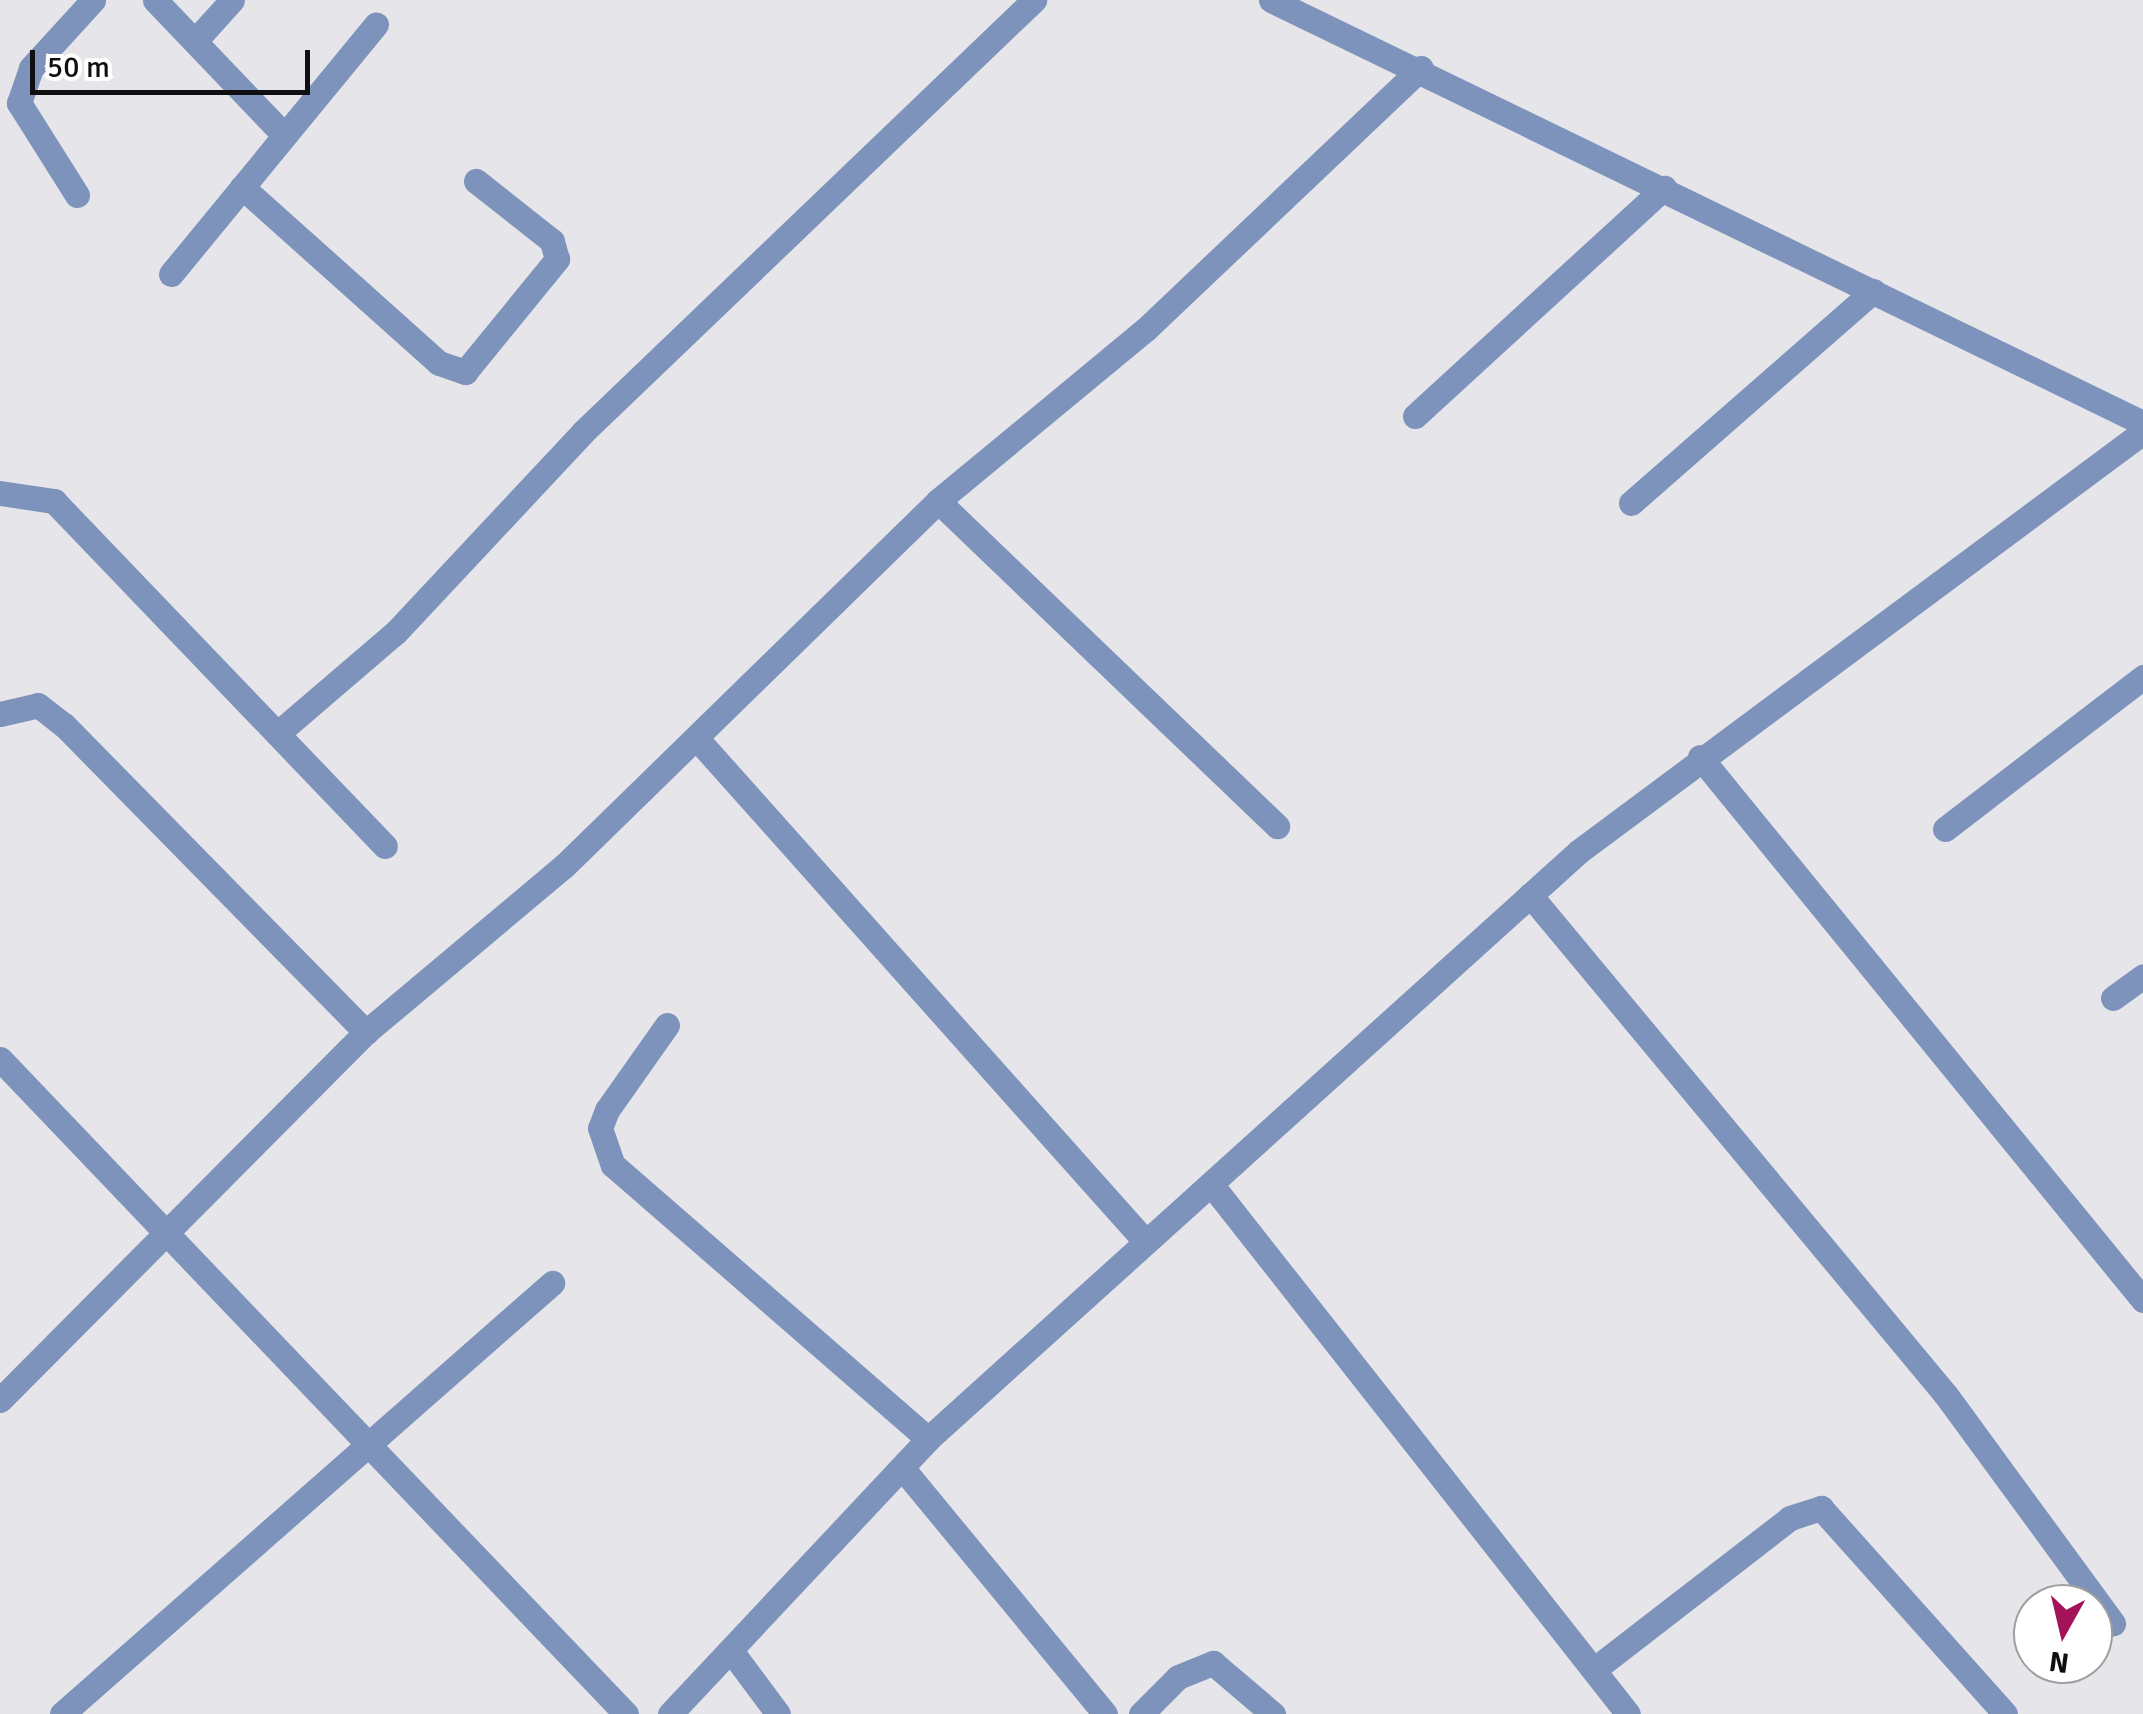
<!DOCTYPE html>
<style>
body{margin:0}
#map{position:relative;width:2143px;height:1714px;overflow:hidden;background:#e6e6ea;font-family:Signika,sans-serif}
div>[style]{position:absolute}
.minor>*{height:25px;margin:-12.5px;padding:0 12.5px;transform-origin:12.5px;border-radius:12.5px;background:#7e93bb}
span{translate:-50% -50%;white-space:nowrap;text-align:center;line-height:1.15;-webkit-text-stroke:8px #fff;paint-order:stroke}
.north{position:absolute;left:2013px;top:1584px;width:100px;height:100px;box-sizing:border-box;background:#fff;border:2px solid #9f9fa0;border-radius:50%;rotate:188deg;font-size:28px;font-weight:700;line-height:40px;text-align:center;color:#0f0f11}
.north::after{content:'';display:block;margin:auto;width:35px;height:45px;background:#a2135a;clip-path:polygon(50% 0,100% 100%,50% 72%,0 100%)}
.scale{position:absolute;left:30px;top:50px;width:280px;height:45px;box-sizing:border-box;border:5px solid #0f0f11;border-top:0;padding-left:12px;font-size:30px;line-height:35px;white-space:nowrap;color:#0f0f11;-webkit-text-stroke:8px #fff;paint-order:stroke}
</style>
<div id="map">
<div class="minor">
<div style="left:155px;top:0;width:187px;rotate:46.3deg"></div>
<div style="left:1271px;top:0;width:969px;rotate:25.88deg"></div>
<div style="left:195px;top:41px;width:55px;rotate:-47.9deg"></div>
<div style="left:242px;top:187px;width:264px;rotate:41.8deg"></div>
<div style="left:439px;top:363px;width:28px;rotate:19deg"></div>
<div style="left:465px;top:372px;width:146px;rotate:-50.8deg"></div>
<div style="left:557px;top:259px;width:19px;rotate:-106deg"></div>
<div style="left:552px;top:241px;width:97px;rotate:-141.7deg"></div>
<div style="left:77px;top:195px;width:109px;rotate:-122.2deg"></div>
<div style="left:19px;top:103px;width:37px;rotate:-71deg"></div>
<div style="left:31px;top:68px;width:92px;rotate:-47.6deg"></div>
<div style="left:171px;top:274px;width:323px;rotate:-50.6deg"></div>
<div style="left:1415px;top:416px;width:338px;rotate:-42.5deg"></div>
<div style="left:0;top:493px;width:55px;rotate:8.4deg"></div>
<div style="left:54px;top:501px;width:478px;rotate:46.2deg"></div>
<div style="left:938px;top:501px;width:470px;rotate:43.8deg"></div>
<div style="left:1631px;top:503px;width:322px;rotate:-41.2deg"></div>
<div style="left:0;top:714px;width:39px;rotate:-13deg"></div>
<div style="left:38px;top:705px;width:33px;rotate:38deg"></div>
<div style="left:64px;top:725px;width:431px;rotate:45.5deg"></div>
<div style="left:278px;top:733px;width:155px;rotate:-40.6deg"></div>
<div style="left:396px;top:632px;width:274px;rotate:-46.9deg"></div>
<div style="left:583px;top:432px;width:625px;rotate:-43.77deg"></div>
<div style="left:699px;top:741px;width:670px;rotate:48.27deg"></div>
<div style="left:1700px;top:757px;width:701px;rotate:50.79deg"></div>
<div style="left:1945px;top:829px;width:250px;rotate:-37.5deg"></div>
<div style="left:1530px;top:895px;width:650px;rotate:50.24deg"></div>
<div style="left:1946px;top:1395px;width:283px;rotate:53.8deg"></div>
<div style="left:2113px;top:998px;width:37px;rotate:-36deg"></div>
<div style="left:667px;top:1025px;width:104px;rotate:125.2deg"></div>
<div style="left:607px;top:1110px;width:19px;rotate:111deg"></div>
<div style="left:600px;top:1128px;width:39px;rotate:71deg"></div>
<div style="left:613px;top:1165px;width:417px;rotate:41deg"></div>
<div style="left:0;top:1059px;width:906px;rotate:46.3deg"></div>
<div style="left:1211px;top:1184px;width:674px;rotate:51.8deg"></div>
<div style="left:0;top:1400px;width:519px;rotate:-45.16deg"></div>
<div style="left:366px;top:1032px;width:258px;rotate:-40deg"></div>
<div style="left:564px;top:866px;width:523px;rotate:-44.3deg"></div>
<div style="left:938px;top:501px;width:270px;rotate:-39.6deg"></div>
<div style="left:1146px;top:329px;width:379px;rotate:-43.5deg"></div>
<div style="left:904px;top:1470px;width:316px;rotate:50.5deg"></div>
<div style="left:732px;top:1652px;width:77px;rotate:53.4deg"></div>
<div style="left:1596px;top:1668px;width:245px;rotate:-37.7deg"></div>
<div style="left:1790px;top:1518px;width:33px;rotate:-18deg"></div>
<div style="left:1821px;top:1508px;width:276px;rotate:48.2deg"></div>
<div style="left:62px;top:1714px;width:653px;rotate:-41.33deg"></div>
<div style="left:670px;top:1714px;width:377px;rotate:-46.8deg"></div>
<div style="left:928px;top:1439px;width:876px;rotate:-42.08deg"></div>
<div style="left:1578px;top:852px;width:704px;rotate:-36.63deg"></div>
<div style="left:1141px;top:1714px;width:52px;rotate:-45deg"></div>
<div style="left:1178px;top:1677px;width:38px;rotate:-22deg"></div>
<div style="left:1213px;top:1663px;width:79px;rotate:40.4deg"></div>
</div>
<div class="north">N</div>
<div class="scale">50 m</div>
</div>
